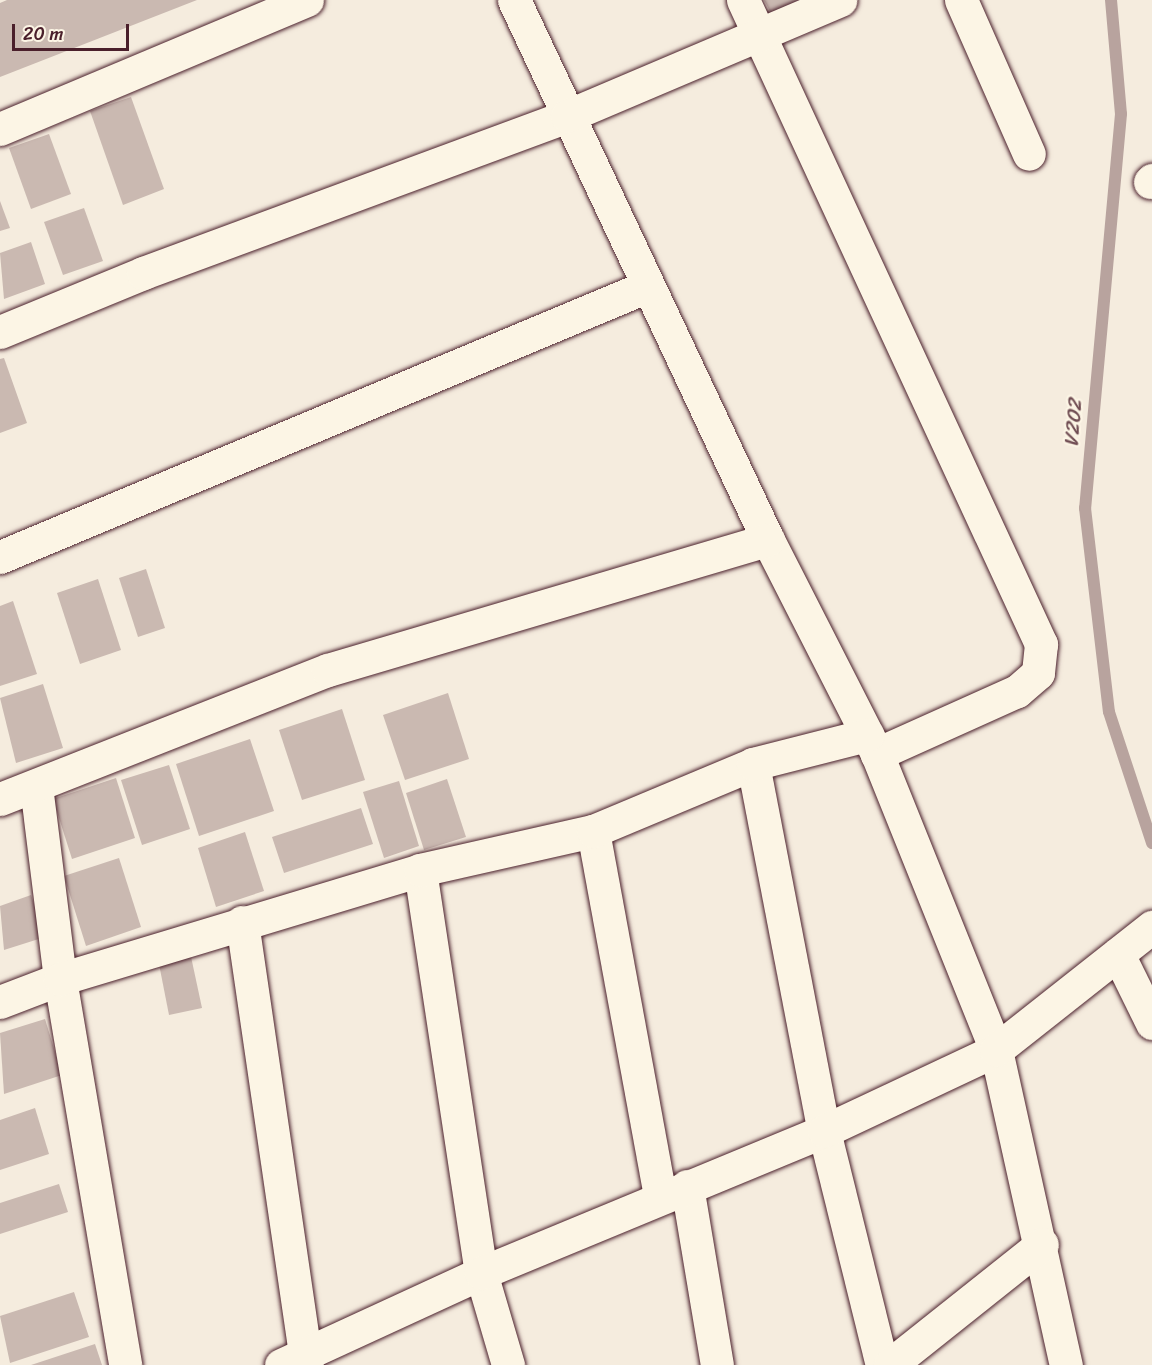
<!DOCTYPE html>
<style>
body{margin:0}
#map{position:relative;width:1152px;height:1365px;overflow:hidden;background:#f5ecde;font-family:Sriracha,sans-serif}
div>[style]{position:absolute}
.stream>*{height:12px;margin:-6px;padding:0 6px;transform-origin:6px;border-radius:6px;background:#b8a39e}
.building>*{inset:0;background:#cab9b1}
.roads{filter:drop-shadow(0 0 2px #4a1f2b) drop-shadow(0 0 2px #4a1f2b)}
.minor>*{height:33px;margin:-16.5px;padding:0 16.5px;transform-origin:16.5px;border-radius:16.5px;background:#fcf5e5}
.tertiary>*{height:33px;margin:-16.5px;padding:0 16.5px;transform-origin:16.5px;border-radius:16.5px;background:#fcf5e5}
span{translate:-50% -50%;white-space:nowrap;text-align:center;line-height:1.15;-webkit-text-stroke:4.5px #fcf5e5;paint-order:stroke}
.water-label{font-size:20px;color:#704d53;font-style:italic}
.scale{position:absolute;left:12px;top:24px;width:117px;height:27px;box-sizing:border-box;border:3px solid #4a1f2b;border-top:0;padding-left:8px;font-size:18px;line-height:21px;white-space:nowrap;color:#4a1f2b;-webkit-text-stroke:4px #fcf5e5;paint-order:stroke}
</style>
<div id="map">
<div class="stream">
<div style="left:1111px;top:0;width:114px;rotate:85deg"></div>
<div style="left:1121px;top:114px;width:396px;rotate:95.2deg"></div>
<div style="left:1085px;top:508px;width:205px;rotate:83.3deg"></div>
<div style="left:1109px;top:712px;width:138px;rotate:71.8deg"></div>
</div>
<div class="building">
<div style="clip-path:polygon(7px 0,197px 0,0 77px,0 3px)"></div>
<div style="clip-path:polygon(764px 0,813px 0,774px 19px)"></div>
<div style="clip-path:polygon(131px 97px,164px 189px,123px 205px,90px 111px)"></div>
<div style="clip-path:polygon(49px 134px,71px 194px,31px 209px,9px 148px)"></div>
<div style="clip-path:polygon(0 201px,10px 228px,0 231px)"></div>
<div style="clip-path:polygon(84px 208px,103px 261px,63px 275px,44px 222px)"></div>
<div style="clip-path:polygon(31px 242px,45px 284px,4px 299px,0 253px)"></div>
<div style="clip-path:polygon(4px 358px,27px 423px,0 433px,0 359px)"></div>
<div style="clip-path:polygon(146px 569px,165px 628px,138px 637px,119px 578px)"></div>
<div style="clip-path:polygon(98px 579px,121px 650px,80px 664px,57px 593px)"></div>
<div style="clip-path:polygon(13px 601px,37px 674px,0 686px,0 606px)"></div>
<div style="clip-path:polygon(43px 684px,63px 748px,16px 763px,0 698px)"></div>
<div style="clip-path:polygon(448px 693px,469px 759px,405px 780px,383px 715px)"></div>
<div style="clip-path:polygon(342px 709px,365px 780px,302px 800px,279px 730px)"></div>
<div style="clip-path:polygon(250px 739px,274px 811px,199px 836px,176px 764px)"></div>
<div style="clip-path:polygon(169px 765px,190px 829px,142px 845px,121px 780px)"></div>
<div style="clip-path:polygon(116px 778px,135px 838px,72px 859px,53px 799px)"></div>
<div style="clip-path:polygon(447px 779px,466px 837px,424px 850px,406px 793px)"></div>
<div style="clip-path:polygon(399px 781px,419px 846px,384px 858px,363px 792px)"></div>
<div style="clip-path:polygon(361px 808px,373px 844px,284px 873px,272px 837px)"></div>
<div style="clip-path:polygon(245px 832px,264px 891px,216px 907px,198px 848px)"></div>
<div style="clip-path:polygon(119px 858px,141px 927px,86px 946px,64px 876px)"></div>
<div style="clip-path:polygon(31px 895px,45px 937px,4px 950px,0 906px)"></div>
<div style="clip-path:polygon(190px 952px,202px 1008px,169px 1015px,158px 959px)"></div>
<div style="clip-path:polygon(45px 1019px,62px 1075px,4px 1094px,0 1033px)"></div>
<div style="clip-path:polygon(35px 1108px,49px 1154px,0 1170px,0 1120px)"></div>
<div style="clip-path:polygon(59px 1184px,68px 1212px,0 1234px,0 1203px)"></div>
<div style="clip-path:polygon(74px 1292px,89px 1337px,10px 1363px,0 1316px)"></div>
<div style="clip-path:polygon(95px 1344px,102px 1365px,31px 1365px)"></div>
</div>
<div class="roads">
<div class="minor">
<div style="left:514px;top:0;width:597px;rotate:64.81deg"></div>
<div style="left:768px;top:540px;width:240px;rotate:63deg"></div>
<div style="left:877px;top:754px;width:319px;rotate:68.1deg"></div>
<div style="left:996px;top:1050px;width:323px;rotate:77.5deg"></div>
<div style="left:743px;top:0;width:710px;rotate:65.17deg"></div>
<div style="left:1041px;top:644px;width:29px;rotate:96deg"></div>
<div style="left:1038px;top:673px;width:28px;rotate:139deg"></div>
<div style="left:1017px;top:691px;width:154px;rotate:155.8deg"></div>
<div style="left:961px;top:0;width:168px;rotate:66.2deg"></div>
<div style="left:0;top:129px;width:333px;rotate:-22.8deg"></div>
<div style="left:1150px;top:182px;width:3px;rotate:-45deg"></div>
<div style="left:0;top:332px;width:155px;rotate:-22.4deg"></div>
<div style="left:143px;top:273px;width:452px;rotate:-20.3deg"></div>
<div style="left:567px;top:116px;width:297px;rotate:-23deg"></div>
<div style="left:0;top:557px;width:702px;rotate:-22.7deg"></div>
<div style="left:753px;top:764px;width:374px;rotate:79.1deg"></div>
<div style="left:824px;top:1131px;width:241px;rotate:76.1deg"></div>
<div style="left:36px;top:786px;width:194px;rotate:82.9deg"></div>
<div style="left:60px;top:979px;width:391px;rotate:80.4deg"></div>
<div style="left:0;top:799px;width:352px;rotate:-21.5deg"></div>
<div style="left:328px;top:670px;width:459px;rotate:-16.5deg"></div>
<div style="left:593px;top:831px;width:372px;rotate:79.6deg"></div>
<div style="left:420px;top:870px;width:408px;rotate:81.4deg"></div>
<div style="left:481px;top:1273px;width:96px;rotate:73.6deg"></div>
<div style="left:242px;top:922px;width:448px;rotate:81.7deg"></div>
<div style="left:1118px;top:954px;width:77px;rotate:63.8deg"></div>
<div style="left:0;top:1002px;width:64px;rotate:-21deg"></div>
<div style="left:60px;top:979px;width:376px;rotate:-16.8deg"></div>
<div style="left:420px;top:870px;width:177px;rotate:-12.7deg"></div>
<div style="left:593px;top:831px;width:173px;rotate:-22.7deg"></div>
<div style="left:753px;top:764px;width:118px;rotate:-14.3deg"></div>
<div style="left:687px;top:1186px;width:181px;rotate:80.5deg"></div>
<div style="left:890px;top:1365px;width:194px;rotate:-38.5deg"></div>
</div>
<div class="tertiary">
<div style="left:281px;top:1365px;width:220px;rotate:-24.7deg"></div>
<div style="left:481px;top:1273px;width:371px;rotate:-22.5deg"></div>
<div style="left:824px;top:1131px;width:190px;rotate:-25.2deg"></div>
<div style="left:996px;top:1050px;width:199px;rotate:-38.3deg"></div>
</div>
</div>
<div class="water-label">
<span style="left:1073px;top:423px;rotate:-85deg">V202</span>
</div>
<div class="scale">20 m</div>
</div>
